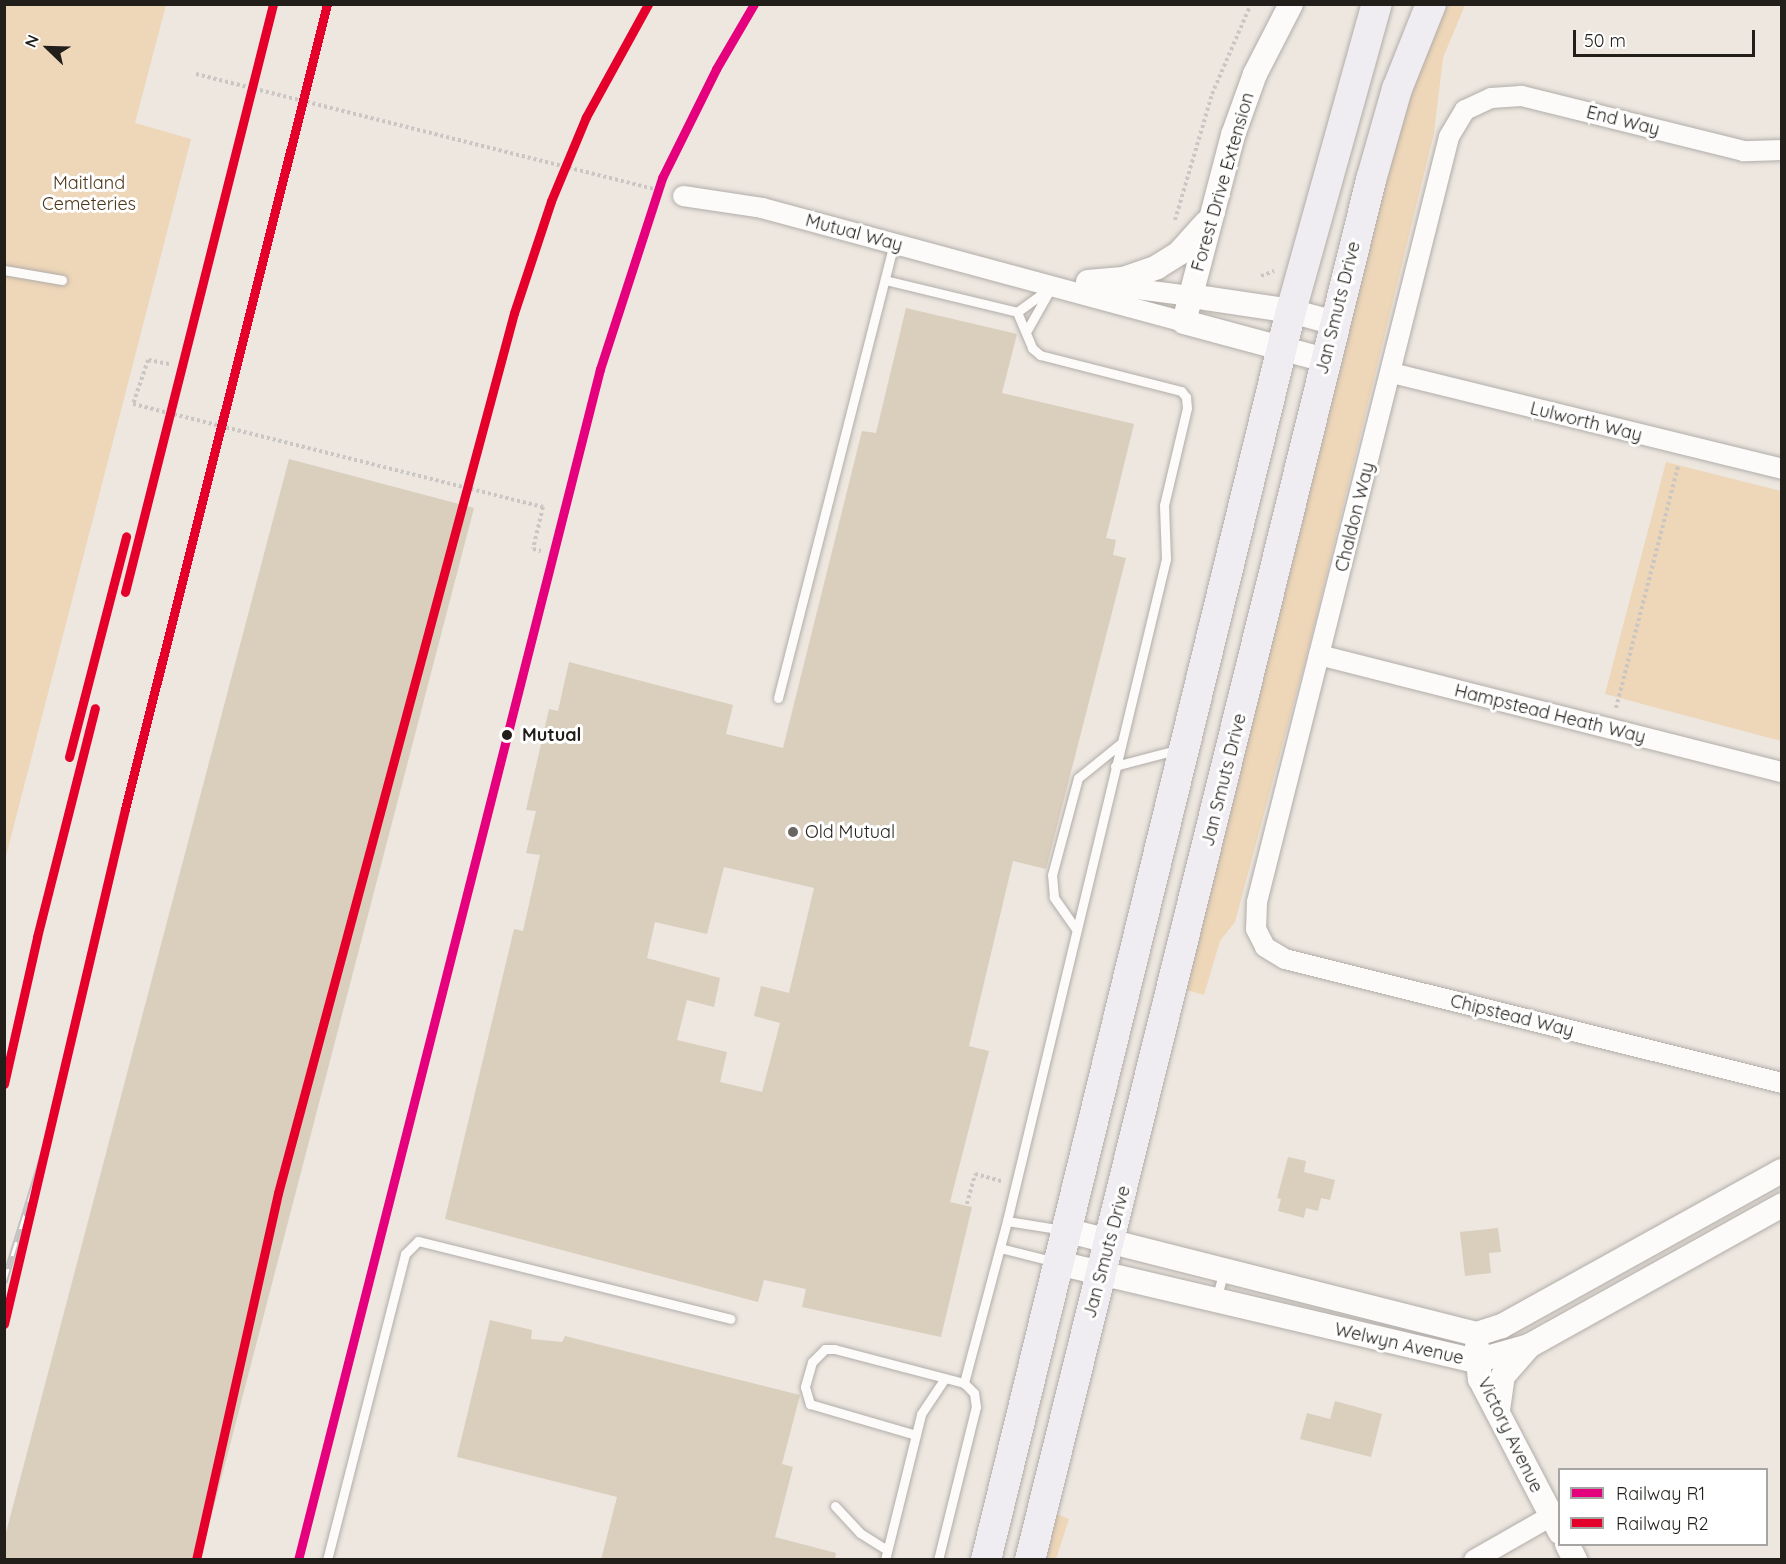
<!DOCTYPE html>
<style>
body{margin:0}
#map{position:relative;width:1786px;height:1564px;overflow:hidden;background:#ede7e0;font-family:Quicksand,sans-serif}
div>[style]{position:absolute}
.green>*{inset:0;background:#eed6b8}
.building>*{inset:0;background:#dacebd}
.path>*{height:4px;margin-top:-2px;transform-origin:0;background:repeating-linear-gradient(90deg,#c9c6c4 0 3px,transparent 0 6px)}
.roads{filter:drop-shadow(0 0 2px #b2ada8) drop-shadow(0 0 2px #b2ada8)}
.service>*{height:9px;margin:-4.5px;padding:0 4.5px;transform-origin:4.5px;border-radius:4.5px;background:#fcfbfa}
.minor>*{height:20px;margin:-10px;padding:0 10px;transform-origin:10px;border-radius:10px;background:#fcfbfa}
.tertiary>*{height:24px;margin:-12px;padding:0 12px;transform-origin:12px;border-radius:12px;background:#fcfbfa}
.primary>*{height:30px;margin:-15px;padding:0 15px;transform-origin:15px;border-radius:15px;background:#efedf1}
.rail>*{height:7px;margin-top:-3.5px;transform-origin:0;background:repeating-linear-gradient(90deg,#fff 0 14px,#c4c2c1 0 28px);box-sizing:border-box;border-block:2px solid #c4c2c1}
.rail-1>*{height:9px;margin:-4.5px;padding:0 4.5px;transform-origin:4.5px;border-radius:4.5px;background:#e5007d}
.rail-2>*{height:9px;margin:-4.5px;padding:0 4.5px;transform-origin:4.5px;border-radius:4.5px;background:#e4002b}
.dots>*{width:16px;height:16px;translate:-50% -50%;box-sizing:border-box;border:3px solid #fff;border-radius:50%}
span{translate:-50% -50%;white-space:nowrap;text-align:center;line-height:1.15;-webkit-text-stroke:6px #fff;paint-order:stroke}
.street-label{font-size:18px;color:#221f1a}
.park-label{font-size:18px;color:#4d3719}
.stop-label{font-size:18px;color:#221f1a;font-weight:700}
.left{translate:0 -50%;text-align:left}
.poi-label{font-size:18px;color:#221f1a}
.frame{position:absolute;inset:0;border:6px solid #221f1a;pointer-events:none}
.legend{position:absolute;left:1558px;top:1468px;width:210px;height:78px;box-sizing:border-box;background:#fff;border:2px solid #a7a5a3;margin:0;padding:8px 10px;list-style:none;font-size:18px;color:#221f1a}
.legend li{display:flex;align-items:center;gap:12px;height:30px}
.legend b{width:30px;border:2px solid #a7a5a3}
.north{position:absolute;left:18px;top:18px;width:60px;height:60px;-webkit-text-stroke:4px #fff;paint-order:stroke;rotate:293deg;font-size:16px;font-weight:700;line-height:24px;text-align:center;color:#221f1a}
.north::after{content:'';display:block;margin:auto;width:21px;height:27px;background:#221f1a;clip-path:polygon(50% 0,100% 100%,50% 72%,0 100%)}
.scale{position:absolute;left:1573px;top:30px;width:182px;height:27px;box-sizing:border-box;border:3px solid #221f1a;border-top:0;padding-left:8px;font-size:18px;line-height:21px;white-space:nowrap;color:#221f1a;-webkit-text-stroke:4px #fff;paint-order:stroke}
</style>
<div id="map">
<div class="green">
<div style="clip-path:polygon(5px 5px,166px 5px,135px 123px,191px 139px,5px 860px)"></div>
<div style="clip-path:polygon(1440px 5px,1465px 5px,1443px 58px,1434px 133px,1309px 646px,1235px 922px,1220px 941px,1204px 995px,1187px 990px,1339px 337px,1409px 93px)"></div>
<div style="clip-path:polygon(1666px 462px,1781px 491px,1781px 741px,1605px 694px)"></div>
<div style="clip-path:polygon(1054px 1513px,1069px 1519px,1056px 1559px,1044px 1560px)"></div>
</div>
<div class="building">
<div style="clip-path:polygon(evenodd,906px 308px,1017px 334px,1002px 393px,1134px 424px,1106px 538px,1116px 540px,1113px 555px,1126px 558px,1046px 869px,1013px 861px,969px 1046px,989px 1051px,950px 1202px,972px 1207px,941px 1337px,802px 1307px,806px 1289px,764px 1280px,758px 1302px,445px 1219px,514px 929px,523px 931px,540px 855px,526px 853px,536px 811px,526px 810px,549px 709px,558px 711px,569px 662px,733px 705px,726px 734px,783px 748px,862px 431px,876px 433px,906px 308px,724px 867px,814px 888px,789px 993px,761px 986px,754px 1016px,780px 1023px,762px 1092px,720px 1082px,727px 1052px,677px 1040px,687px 1000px,714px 1007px,720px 978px,647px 958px,655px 922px,707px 934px,724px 867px)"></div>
<div style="clip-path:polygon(289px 459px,474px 508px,200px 1560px,4px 1560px,4px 1540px)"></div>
<div style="clip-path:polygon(1288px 1157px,1306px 1161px,1304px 1172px,1335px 1180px,1330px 1200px,1321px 1198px,1318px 1211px,1306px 1208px,1304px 1218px,1278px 1211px,1281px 1199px,1277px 1198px)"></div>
<div style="clip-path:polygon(1498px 1228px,1501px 1252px,1489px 1253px,1491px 1273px,1465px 1276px,1460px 1232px)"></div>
<div style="clip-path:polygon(490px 1320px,532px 1330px,531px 1339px,562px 1342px,565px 1336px,800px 1395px,782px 1464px,793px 1467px,775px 1537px,836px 1553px,835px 1560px,601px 1560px,617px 1497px,457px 1457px)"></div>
<div style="clip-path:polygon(1335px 1401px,1382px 1414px,1371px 1457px,1300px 1439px,1307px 1413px,1330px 1419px)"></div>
</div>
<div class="path">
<div style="left:196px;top:74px;width:481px;rotate:14.1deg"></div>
<div style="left:1175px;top:220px;width:131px;rotate:-73.6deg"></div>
<div style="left:1212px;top:94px;width:98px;rotate:-66.6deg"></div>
<div style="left:1261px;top:276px;width:14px;rotate:-21deg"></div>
<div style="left:169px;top:364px;width:21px;rotate:-169deg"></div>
<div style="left:148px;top:360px;width:46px;rotate:108.8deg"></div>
<div style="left:133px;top:404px;width:423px;rotate:14.1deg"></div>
<div style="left:543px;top:507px;width:43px;rotate:103.4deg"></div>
<div style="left:533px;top:549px;width:8px;rotate:14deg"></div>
<div style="left:1616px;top:708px;width:250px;rotate:-75.6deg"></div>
<div style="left:967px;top:1204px;width:31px;rotate:-75deg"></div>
<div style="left:975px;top:1174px;width:27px;rotate:15deg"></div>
</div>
<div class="roads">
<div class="service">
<div style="left:4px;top:270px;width:59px;rotate:9.8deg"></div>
<div style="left:885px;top:280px;width:136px;rotate:13.6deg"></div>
<div style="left:1017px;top:312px;width:39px;rotate:67deg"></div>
<div style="left:1032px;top:348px;width:11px;rotate:41deg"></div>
<div style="left:1040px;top:355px;width:146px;rotate:14.3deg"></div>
<div style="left:1181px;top:391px;width:8px;rotate:50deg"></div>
<div style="left:1186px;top:397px;width:11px;rotate:85deg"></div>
<div style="left:1187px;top:408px;width:100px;rotate:103.3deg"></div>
<div style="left:1164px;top:505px;width:54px;rotate:87.9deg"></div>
<div style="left:1166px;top:559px;width:681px;rotate:103.51deg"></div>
<div style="left:1007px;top:1221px;width:168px;rotate:104.9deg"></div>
<div style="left:964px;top:1383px;width:134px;rotate:-165.3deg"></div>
<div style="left:834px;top:1349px;width:9px;rotate:180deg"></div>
<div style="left:825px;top:1349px;width:18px;rotate:135deg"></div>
<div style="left:812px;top:1362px;width:26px;rotate:106deg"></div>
<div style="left:805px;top:1387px;width:18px;rotate:74deg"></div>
<div style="left:810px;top:1404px;width:110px;rotate:16.3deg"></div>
<div style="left:1017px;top:312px;width:37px;rotate:-36deg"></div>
<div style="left:1026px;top:332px;width:53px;rotate:-60.5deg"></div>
<div style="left:778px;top:698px;width:469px;rotate:-75.7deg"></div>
<div style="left:1115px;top:766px;width:67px;rotate:-14.7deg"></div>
<div style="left:1076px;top:929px;width:39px;rotate:-125deg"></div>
<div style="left:1054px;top:897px;width:22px;rotate:-95deg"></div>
<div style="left:1052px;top:875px;width:100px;rotate:-75deg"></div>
<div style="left:1078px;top:778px;width:54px;rotate:-39deg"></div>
<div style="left:1007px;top:1221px;width:58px;rotate:9deg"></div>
<div style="left:1000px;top:1248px;width:58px;rotate:14deg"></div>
<div style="left:1216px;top:1300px;width:30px;rotate:-75deg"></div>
<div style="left:835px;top:1506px;width:37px;rotate:47deg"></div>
<div style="left:860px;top:1533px;width:32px;rotate:32deg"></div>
<div style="left:327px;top:1560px;width:316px;rotate:-75.7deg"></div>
<div style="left:405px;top:1254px;width:18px;rotate:-45deg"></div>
<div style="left:418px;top:1241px;width:322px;rotate:14deg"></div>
<div style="left:885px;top:1560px;width:150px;rotate:-76.1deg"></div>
<div style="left:921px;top:1414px;width:43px;rotate:-56.3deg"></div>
<div style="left:938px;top:1560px;width:158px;rotate:-76.1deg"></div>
<div style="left:976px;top:1407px;width:14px;rotate:-98deg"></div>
<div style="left:974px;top:1393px;width:14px;rotate:-135deg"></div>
</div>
<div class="minor">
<div style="left:1782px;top:150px;width:38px;rotate:178deg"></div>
<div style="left:1744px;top:151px;width:230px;rotate:-166.1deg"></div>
<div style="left:1521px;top:96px;width:30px;rotate:176deg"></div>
<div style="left:1491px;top:98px;width:29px;rotate:155deg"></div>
<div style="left:1465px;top:110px;width:31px;rotate:121deg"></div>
<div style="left:1449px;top:137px;width:789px;rotate:104.09deg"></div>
<div style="left:1257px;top:902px;width:27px;rotate:92deg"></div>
<div style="left:1256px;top:929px;width:20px;rotate:63deg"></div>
<div style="left:1265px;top:947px;width:23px;rotate:31deg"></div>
<div style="left:1285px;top:959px;width:512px;rotate:14.01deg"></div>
<div style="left:683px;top:196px;width:80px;rotate:8.6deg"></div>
<div style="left:762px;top:208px;width:437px;rotate:15.1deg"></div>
<div style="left:1106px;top:285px;width:86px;rotate:7.4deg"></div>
<div style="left:1392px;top:373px;width:402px;rotate:13.8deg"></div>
<div style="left:1319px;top:655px;width:478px;rotate:14.2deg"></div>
<div style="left:1474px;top:1560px;width:89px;rotate:-29.7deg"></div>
</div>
<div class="tertiary">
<div style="left:1291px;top:4px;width:79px;rotate:117.2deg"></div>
<div style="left:1255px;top:74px;width:65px;rotate:109.8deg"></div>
<div style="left:1233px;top:135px;width:193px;rotate:104.7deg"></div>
<div style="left:1184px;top:322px;width:146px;rotate:15.1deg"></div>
<div style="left:1088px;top:282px;width:35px;rotate:-5deg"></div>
<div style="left:1123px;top:279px;width:36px;rotate:-19deg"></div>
<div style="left:1157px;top:267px;width:26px;rotate:-32deg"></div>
<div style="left:1179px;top:253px;width:40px;rotate:-48deg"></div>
<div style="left:1191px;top:296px;width:101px;rotate:8.5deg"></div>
<div style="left:1291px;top:311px;width:46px;rotate:15.3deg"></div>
<div style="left:1065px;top:1230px;width:425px;rotate:14.2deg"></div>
<div style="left:1477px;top:1334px;width:26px;rotate:-18deg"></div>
<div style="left:1502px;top:1326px;width:320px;rotate:-29deg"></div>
<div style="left:1058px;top:1263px;width:429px;rotate:13.2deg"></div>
<div style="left:1476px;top:1361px;width:55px;rotate:-15.8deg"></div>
<div style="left:1529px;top:1346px;width:290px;rotate:-29.1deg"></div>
<div style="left:1477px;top:1347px;width:32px;rotate:85deg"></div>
<div style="left:1480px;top:1379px;width:173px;rotate:62.4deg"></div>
<div style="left:1498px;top:1410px;width:34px;rotate:-82deg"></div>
<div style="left:1503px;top:1376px;width:40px;rotate:-49deg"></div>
<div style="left:1567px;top:1544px;width:18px;rotate:63deg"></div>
</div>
<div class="primary">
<div style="left:986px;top:1560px;width:1286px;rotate:-76.28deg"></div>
<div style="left:1291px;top:311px;width:319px;rotate:-74.4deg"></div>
<div style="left:1030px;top:1560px;width:1422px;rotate:-76.12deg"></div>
<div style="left:1371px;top:180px;width:95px;rotate:-74.1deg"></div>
<div style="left:1397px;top:89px;width:92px;rotate:-68.2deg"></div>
</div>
</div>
<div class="rail">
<div style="left:4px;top:1282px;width:150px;rotate:-72.9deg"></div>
</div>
<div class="rail-1">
<div style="left:298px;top:1560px;width:1229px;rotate:-75.77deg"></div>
<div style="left:600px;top:369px;width:201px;rotate:-72deg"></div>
<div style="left:662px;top:178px;width:122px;rotate:-63.6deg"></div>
<div style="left:716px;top:69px;width:75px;rotate:-59.7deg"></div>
</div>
<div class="rail-2">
<div style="left:125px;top:592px;width:606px;rotate:-75.87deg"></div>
<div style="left:69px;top:757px;width:228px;rotate:-75.5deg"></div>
<div style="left:4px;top:1084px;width:151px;rotate:-77.3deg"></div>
<div style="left:37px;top:937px;width:236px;rotate:-75.8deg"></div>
<div style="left:4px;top:1324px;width:529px;rotate:-76.78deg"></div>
<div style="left:125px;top:809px;width:830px;rotate:-75.91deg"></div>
<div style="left:196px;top:1560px;width:376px;rotate:-77.4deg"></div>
<div style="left:278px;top:1193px;width:911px;rotate:-74.99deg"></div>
<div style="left:514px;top:313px;width:118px;rotate:-71.7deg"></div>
<div style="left:551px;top:201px;width:91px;rotate:-67.4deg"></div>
<div style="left:586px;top:117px;width:129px;rotate:-61.2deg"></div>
</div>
<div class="dots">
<div style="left:507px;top:735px;background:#221f1a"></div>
<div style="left:793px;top:832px;background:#69655f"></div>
</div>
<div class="street-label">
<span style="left:1623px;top:121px;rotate:14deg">End Way</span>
<span style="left:1223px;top:182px;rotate:-74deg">Forest Drive Extension</span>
<span style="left:854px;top:233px;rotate:15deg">Mutual Way</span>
<span style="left:1338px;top:308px;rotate:-76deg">Jan Smuts Drive</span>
<span style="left:1586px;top:422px;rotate:14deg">Lulworth Way</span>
<span style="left:1355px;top:517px;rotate:-76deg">Chaldon Way</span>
<span style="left:1550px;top:714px;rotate:14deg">Hampstead Heath Way</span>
<span style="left:1224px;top:780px;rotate:-76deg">Jan Smuts Drive</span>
<span style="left:1512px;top:1016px;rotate:14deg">Chipstead Way</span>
<span style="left:1107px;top:1252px;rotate:-75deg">Jan Smuts Drive</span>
<span style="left:1399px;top:1344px;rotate:13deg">Welwyn Avenue</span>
<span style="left:1510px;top:1435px;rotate:64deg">Victory Avenue</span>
</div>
<div class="park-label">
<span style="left:89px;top:194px">Maitland<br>Cemeteries</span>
</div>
<div class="stop-label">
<span class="left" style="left:522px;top:735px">Mutual</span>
</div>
<div class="poi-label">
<span class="left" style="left:805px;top:832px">Old Mutual</span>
</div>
<div class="frame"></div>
<ul class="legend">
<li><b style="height:8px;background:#e5007d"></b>Railway R1</li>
<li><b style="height:8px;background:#e4002b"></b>Railway R2</li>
</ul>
<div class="north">N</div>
<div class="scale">50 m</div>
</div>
